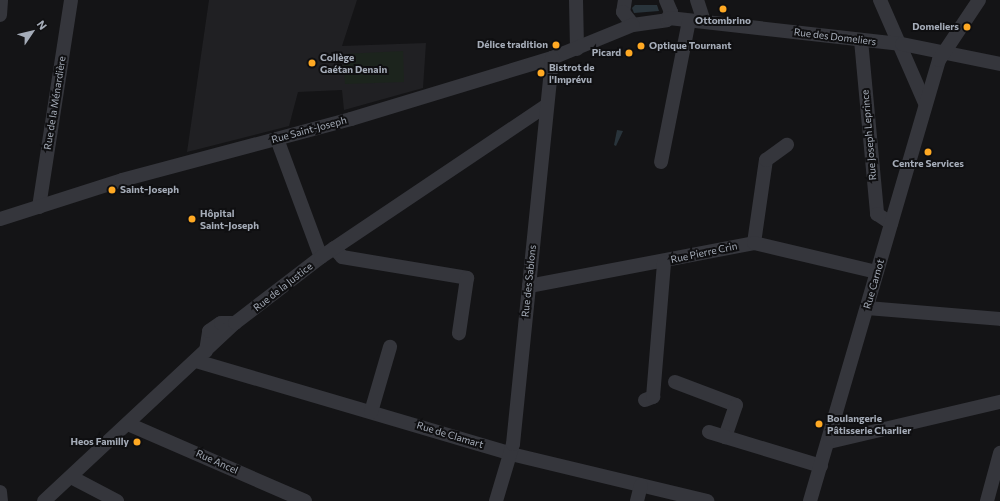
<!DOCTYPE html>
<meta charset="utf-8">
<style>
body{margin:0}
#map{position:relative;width:1000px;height:501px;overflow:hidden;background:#141416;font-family:Commissioner,sans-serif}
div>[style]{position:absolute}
.built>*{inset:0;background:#202023}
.green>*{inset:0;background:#1c241d}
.water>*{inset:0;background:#29343b}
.minor>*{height:14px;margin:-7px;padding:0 7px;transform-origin:7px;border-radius:7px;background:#35363c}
.dots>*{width:11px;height:11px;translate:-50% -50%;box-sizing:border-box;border:2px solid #0f0f11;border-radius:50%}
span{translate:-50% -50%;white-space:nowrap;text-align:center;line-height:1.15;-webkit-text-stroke:4px #0f0f11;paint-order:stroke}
.poi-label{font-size:10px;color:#a5acb8;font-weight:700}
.right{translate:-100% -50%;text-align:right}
.left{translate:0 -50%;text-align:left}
.street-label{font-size:10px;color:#a5acb8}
.north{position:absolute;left:12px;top:12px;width:40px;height:40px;-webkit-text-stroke:3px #0f0f11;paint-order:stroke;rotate:55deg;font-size:11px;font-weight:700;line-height:16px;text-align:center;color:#a5acb8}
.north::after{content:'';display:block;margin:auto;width:14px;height:18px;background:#a5acb8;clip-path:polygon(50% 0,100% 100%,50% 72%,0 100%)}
</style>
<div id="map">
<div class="built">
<div style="clip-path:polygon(209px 0,357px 0,342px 46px,426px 43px,423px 88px,344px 110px,342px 90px,298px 92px,289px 126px,187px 152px)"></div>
</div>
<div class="green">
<div style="clip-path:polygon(403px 51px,404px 82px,345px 84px,343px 54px)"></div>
</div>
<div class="water">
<div style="clip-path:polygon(635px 5px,657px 5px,659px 11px,634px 13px,632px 8px)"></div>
<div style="clip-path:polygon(617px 130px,623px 131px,616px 146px,614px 145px)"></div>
</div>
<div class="minor">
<div style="left:576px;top:0;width:49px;rotate:88.8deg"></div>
<div style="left:625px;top:0;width:12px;rotate:99deg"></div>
<div style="left:623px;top:12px;width:16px;rotate:52deg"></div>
<div style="left:633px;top:25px;width:34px;rotate:-8deg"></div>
<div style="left:667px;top:20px;width:9px;rotate:-63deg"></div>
<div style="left:671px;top:12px;width:13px;rotate:-113deg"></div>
<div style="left:697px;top:0;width:22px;rotate:72deg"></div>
<div style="left:880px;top:0;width:112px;rotate:66.4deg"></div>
<div style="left:0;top:15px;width:15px;rotate:-86deg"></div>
<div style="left:669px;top:18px;width:234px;rotate:6.4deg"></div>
<div style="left:902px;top:44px;width:100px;rotate:11.5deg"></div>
<div style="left:861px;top:40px;width:175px;rotate:84.7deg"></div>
<div style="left:877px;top:214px;width:17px;rotate:33deg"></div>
<div style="left:277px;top:139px;width:126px;rotate:69.6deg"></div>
<div style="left:661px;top:162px;width:144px;rotate:-78.8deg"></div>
<div style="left:39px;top:207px;width:209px;rotate:-81.2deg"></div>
<div style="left:0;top:219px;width:128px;rotate:-17.7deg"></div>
<div style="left:122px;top:180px;width:237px;rotate:-14.9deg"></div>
<div style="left:351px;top:119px;width:210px;rotate:-16.9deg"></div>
<div style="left:552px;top:58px;width:87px;rotate:-22.2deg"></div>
<div style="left:754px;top:243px;width:84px;rotate:-81.8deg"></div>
<div style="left:766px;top:160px;width:26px;rotate:-36deg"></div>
<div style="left:334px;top:248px;width:12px;rotate:48deg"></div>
<div style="left:342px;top:257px;width:127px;rotate:9.5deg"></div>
<div style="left:467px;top:278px;width:56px;rotate:98.3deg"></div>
<div style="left:529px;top:286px;width:229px;rotate:-10.8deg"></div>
<div style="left:754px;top:243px;width:126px;rotate:13.3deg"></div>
<div style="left:867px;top:308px;width:133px;rotate:4.7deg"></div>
<div style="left:206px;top:351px;width:20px;rotate:-81deg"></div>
<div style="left:209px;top:331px;width:14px;rotate:-34deg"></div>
<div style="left:221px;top:323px;width:14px"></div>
<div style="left:196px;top:361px;width:328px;rotate:16.4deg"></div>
<div style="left:511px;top:454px;width:202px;rotate:13.5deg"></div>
<div style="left:675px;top:382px;width:65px;rotate:20.7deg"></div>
<div style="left:736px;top:405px;width:34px;rotate:109deg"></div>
<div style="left:645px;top:400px;width:9px;rotate:-21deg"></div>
<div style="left:653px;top:397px;width:135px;rotate:-85.3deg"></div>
<div style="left:371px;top:412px;width:68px;rotate:-73.7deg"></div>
<div style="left:128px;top:424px;width:193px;rotate:23.5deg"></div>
<div style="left:709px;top:432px;width:117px;rotate:16.9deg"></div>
<div style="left:829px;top:442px;width:176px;rotate:-13.2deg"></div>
<div style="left:71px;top:477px;width:52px;rotate:27.6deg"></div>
<div style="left:0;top:492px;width:9px;rotate:84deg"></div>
<div style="left:44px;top:501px;width:261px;rotate:-43deg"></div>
<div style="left:235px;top:323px;width:108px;rotate:-37.5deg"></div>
<div style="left:321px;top:257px;width:272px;rotate:-33.9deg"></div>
<div style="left:496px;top:501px;width:59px;rotate:-73.4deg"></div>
<div style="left:513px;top:444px;width:388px;rotate:-84.2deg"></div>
<div style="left:637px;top:501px;width:16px;rotate:-76deg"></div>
<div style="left:810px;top:501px;width:459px;rotate:-73.7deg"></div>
<div style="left:939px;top:60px;width:72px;rotate:-56.3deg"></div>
<div style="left:987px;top:501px;width:50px;rotate:-74.8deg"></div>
</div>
<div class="dots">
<div style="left:723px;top:9px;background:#ffa923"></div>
<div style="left:967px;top:27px;background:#ffa923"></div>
<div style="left:556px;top:45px;background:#ffa923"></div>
<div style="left:641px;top:46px;background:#ffa923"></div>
<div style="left:629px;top:53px;background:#ffa923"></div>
<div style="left:312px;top:63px;background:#ffa923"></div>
<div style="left:541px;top:73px;background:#ffa923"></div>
<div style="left:928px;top:152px;background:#ffa923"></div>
<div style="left:112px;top:190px;background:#ffa923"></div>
<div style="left:192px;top:219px;background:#ffa923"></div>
<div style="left:819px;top:424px;background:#ffa923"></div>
<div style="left:137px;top:442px;background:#ffa923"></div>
</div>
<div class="poi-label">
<span style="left:723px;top:21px">Ottombrino</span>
<span class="right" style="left:959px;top:27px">Domeliers</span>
<span class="right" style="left:548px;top:45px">Délice tradition</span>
<span class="left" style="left:649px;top:46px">Optique Tournant</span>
<span class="right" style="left:621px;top:53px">Picard</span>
<span class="left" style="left:320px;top:63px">Collège<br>Gaétan Denain</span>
<span class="left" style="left:549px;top:73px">Bistrot de<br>l'Imprévu</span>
<span style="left:928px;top:164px">Centre Services</span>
<span class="left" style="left:120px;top:190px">Saint-Joseph</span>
<span class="left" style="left:200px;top:219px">Hôpital<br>Saint-Joseph</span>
<span class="left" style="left:827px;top:424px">Boulangerie<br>Pâtisserie Charlier</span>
<span class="right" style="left:129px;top:442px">Heos Familly</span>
</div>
<div class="street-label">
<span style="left:835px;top:37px;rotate:7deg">Rue des Domeliers</span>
<span style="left:55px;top:103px;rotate:-81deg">Rue de la Ménardière</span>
<span style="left:309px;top:130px;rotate:-15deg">Rue Saint-Joseph</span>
<span style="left:869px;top:135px;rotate:-95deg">Rue Joseph Leprince</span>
<span style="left:704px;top:253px;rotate:-12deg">Rue Pierre Crin</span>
<span style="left:529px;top:281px;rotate:-84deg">Rue des Sablons</span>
<span style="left:874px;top:284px;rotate:-74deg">Rue Carnot</span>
<span style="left:283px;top:287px;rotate:-38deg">Rue de la Justice</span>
<span style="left:450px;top:435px;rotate:17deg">Rue de Clamart</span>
<span style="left:217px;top:462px;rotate:24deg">Rue Ancel</span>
</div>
<div class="north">N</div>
</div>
